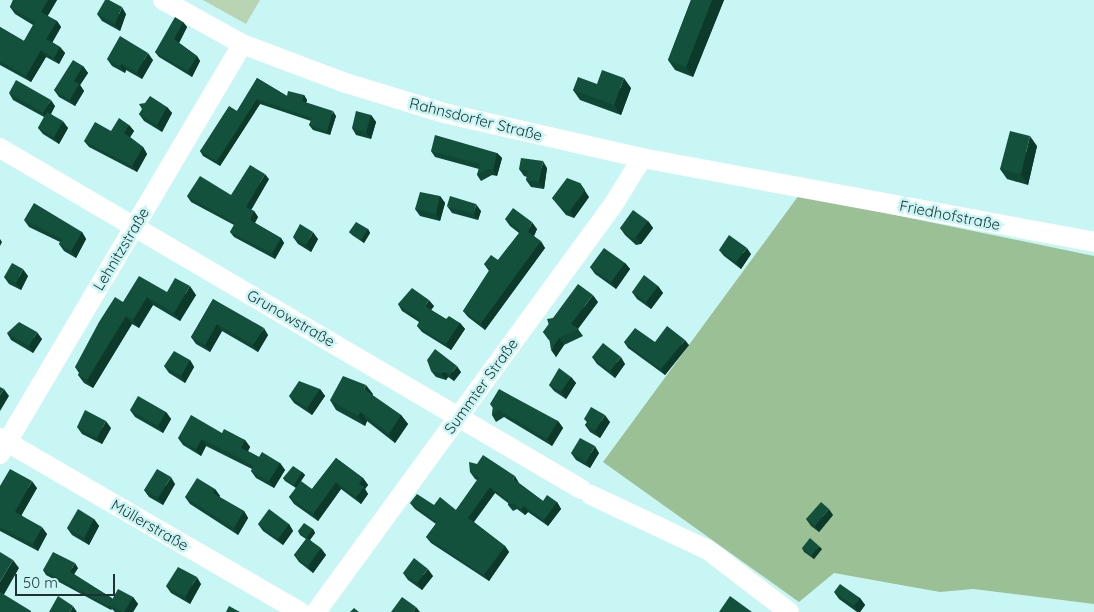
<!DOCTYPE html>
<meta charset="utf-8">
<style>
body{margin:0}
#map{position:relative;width:1094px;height:612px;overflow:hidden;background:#c8f6f4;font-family:Quicksand,sans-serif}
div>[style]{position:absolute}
.green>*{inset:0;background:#b8d4b3}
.forest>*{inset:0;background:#9cc096}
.minor>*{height:20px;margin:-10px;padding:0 10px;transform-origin:10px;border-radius:10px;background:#fff}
.wall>*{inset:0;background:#104634}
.shaded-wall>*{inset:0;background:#0d392b}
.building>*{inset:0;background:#13513d}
span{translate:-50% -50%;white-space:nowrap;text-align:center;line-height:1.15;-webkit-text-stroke:5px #c8f6f4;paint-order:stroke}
.street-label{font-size:15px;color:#1f3131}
.scale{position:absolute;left:15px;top:574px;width:100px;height:22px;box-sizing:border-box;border:2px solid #1f3131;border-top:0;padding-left:6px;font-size:15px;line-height:18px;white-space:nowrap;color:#1f3131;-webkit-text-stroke:4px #c8f6f4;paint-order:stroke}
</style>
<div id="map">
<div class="green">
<div style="clip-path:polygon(203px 0,260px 0,246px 24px)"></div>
</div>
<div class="forest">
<div style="clip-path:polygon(799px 195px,1094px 256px,1094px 604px,973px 589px,940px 592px,834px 573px,799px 602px,603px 462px)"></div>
</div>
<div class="minor">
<div style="left:163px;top:0;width:90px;rotate:29.1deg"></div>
<div style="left:242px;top:44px;width:111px;rotate:20.6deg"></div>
<div style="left:346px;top:83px;width:102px;rotate:17deg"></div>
<div style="left:444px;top:113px;width:203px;rotate:12.8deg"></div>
<div style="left:642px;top:158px;width:460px;rotate:10.5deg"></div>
<div style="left:0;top:148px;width:674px;rotate:30.41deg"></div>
<div style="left:0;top:438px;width:347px;rotate:30.1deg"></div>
<div style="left:0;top:454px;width:476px;rotate:-59.4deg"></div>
<div style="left:591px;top:495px;width:129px;rotate:25.2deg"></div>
<div style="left:708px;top:550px;width:102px;rotate:37.4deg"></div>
<div style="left:316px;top:612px;width:504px;rotate:-53.88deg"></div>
<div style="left:613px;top:205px;width:55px;rotate:-58.3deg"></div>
</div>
<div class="wall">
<div style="clip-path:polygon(13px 0,57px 0,47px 16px,57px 21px,61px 27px,52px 42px,60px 47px,65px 53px,59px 64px,46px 57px,31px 82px,0 65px,0 27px,24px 41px,33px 25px,15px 14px,10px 7px)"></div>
<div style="clip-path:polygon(691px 0,724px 0,693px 77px,675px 70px,668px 60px)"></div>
<div style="clip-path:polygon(97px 14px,126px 14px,120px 31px,102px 21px)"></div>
<div style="clip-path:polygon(183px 22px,187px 27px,179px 43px,197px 56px,200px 61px,192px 77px,159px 57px,155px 52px)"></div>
<div style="clip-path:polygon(107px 59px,153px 60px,142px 79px,126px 70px,125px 73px,112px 66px)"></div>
<div style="clip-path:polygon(83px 66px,88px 73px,80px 85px,84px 91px,75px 106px,59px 97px,54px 90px)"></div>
<div style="clip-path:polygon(257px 78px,287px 96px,304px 95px,307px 100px,306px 103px,336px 116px,330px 135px,313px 130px,309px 125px,311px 121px,260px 104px,220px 166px,203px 156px,200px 151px,237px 111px)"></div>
<div style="clip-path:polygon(631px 88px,621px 115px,580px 100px,573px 90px)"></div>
<div style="clip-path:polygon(9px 93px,55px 106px,51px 114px,68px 128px,59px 144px,43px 134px,38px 128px,44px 117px,13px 100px)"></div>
<div style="clip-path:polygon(167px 107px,172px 113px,162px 132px,144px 121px,139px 114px)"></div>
<div style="clip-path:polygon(371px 115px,376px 122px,371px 139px,356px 135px,352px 128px)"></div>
<div style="clip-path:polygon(129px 125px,134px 131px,130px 137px,143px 147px,147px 154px,137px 172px,89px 147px,84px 141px)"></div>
<div style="clip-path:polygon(1037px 146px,1028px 185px,1007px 179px,1000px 169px)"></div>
<div style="clip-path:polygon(431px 151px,497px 153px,502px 158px,497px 176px,492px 175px,481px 181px,477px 175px,479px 169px,435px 157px)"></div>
<div style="clip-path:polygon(547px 168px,544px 189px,531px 187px,526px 180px,527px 177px,524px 176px,519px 169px)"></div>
<div style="clip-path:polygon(269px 179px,251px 210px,254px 211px,258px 217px,255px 223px,281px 238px,284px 243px,275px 259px,234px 237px,230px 232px,234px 225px,191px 202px,187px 196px,231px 195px)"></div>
<div style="clip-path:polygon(440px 196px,445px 203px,440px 221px,420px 216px,415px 209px)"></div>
<div style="clip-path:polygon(589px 197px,574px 218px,566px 215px,552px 198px)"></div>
<div style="clip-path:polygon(447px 206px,481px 211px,478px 220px,452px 213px)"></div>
<div style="clip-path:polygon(505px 219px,537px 229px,534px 236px,545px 248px,485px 330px,468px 317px,463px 311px,489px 271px,484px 264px,498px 260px,519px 233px,510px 226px)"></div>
<div style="clip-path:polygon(24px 220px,82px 232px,86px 239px,76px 258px,64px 251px,59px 244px,60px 242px,29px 227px)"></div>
<div style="clip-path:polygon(648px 221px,653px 228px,641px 244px,636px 245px,625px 235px,620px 228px)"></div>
<div style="clip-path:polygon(368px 229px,370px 233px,364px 243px,352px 235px,349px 232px)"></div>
<div style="clip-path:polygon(293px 237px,318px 239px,311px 252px,298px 244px)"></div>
<div style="clip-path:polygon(719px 250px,751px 254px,741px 269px,724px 256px)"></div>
<div style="clip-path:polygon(625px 263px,630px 269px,616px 289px,595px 274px,590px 267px)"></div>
<div style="clip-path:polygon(28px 276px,21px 290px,9px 284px,4px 277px)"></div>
<div style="clip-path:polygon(658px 286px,663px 293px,651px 309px,637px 299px,632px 292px)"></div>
<div style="clip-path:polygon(167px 292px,196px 295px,180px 321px,153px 305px,139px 328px,132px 324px,93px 388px,84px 383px,78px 375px,79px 373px,75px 367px,123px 302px)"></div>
<div style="clip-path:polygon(213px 299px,268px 335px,258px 352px,222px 331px,210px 352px,196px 344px,191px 337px)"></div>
<div style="clip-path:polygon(598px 302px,578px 329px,583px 336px,564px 345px,556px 357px,550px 341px,548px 339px,543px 332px,553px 318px)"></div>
<div style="clip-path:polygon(398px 304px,434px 306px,431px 310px,446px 319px,460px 323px,465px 329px,451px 350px,422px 332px,417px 326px,419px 322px,402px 311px)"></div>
<div style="clip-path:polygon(7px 333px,42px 339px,33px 353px,11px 340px)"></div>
<div style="clip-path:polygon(624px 342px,655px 342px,689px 345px,665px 375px,628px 348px)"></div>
<div style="clip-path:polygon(592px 357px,625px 364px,615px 378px,597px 364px)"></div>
<div style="clip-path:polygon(190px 360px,194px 367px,185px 383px,169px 373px,164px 366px)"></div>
<div style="clip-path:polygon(431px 371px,461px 372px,454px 381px,448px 377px,446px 380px,436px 377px)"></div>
<div style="clip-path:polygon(571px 377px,576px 383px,566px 399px,554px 391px,549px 385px)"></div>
<div style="clip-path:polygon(320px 389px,325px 396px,312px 415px,294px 403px,289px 396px)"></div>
<div style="clip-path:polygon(373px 394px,372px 395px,401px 415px,408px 424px,395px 443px,367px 421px,365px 426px,336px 410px,330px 400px)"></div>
<div style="clip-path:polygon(490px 404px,558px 421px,563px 428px,552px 446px,504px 417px,496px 422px,492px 415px,493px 408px)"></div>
<div style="clip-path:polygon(130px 410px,166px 412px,171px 419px,163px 433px,135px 417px)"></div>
<div style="clip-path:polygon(584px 419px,610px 422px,600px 438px,590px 432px,585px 425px,587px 422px)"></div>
<div style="clip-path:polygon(77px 427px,111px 428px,102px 444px,82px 434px)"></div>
<div style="clip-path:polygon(222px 433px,245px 440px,250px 447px,248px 451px,259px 457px,280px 463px,285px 470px,274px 488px,256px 478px,251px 471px,252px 469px,206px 446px,201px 456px,183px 445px,178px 438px)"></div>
<div style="clip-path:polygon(571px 453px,599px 453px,590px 468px,576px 460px)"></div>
<div style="clip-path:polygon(336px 458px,363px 478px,368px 485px,365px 489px,368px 494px,361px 504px,341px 489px,318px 521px,294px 504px,289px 497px,296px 488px,285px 481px,283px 478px,302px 472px,305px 475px,298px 486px,312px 489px)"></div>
<div style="clip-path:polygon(470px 472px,519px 483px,543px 501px,557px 502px,561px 509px,548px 526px,528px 512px,525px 515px,517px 509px,513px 511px,508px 505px,508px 503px,495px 493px,474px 522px,505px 546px,509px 552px,489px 581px,431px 543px,426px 537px,436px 524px,415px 509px,410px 503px,434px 505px,456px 510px,477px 480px,475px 479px)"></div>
<div style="clip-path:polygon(175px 484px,163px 505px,149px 497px,144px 490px)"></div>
<div style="clip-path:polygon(0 486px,37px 488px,21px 515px,47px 534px,38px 551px,0 531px)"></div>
<div style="clip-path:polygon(215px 489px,220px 496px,219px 497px,244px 511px,248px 518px,238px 535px,190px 504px,185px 497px)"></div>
<div style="clip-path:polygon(833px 515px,819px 532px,811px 526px,806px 519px)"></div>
<div style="clip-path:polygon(94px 519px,99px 526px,89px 545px,72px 535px,67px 528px)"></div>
<div style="clip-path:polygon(258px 524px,289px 524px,293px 531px,283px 545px,263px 531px)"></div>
<div style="clip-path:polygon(313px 529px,315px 533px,310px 540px,326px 555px,313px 573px,299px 562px,294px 555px,306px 539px,300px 535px,298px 531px)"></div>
<div style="clip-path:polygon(802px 548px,822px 549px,814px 559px,804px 552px)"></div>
<div style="clip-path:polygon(78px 568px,74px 574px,113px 599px,133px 597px,138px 604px,133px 612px,115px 612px,112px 609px,111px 610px,46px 575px,43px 570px)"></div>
<div style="clip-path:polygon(403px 573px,433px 576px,422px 590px,408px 580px)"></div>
<div style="clip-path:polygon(201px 584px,190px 604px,171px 593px,166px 586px)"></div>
<div style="clip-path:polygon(834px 592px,860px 598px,865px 605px,860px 612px,857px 612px,839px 599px)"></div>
</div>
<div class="shaded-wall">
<div style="clip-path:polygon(48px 0,57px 0,46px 19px,41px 12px)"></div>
<div style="clip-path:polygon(712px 0,724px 0,693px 77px,686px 67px)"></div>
<div style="clip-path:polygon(122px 7px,126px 14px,120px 31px,115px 24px)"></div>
<div style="clip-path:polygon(57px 21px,61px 27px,51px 45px,46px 39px)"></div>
<div style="clip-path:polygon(183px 22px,187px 27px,178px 45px,174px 39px)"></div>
<div style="clip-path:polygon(60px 47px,65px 53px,59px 64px,54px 58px)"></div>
<div style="clip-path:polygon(41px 50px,46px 57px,31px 82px,26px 76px)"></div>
<div style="clip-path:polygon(148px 53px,153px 60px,142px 79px,137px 72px)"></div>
<div style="clip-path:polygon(197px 56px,200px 61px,192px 77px,188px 71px)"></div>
<div style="clip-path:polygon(122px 64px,126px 70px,125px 73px,120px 66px)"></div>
<div style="clip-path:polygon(83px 66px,88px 73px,80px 85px,84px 91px,75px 106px,70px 100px,74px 81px)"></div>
<div style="clip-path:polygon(624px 78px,631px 88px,621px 115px,614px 105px)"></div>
<div style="clip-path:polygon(304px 95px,307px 100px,305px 106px,302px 101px)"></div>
<div style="clip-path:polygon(257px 99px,260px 104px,220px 166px,217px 161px)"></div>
<div style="clip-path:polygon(51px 100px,55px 106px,48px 119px,43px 113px)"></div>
<div style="clip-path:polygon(167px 107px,172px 113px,162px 132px,157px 125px)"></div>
<div style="clip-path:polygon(333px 111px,336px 116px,330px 135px,327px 131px)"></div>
<div style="clip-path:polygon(371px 115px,376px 122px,371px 139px,366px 132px)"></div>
<div style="clip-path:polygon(63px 121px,68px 128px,59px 144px,54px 137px)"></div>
<div style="clip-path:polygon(129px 125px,134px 131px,129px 139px,124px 133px)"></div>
<div style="clip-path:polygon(1030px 136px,1037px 146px,1028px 185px,1021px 174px)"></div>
<div style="clip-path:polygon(143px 147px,147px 154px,137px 172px,132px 166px)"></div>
<div style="clip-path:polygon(497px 153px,502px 158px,497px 176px,493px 170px)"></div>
<div style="clip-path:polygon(543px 161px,547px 168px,544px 189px,539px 182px)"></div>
<div style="clip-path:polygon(265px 174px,269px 179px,250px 212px,246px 207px)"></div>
<div style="clip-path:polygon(580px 183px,589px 197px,574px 218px,570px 211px)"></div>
<div style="clip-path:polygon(440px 196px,445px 203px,440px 221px,436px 214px)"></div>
<div style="clip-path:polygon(476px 204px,481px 211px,478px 220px,474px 214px)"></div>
<div style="clip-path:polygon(254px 211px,258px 217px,253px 225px,250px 220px)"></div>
<div style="clip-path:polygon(648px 221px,653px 228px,641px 244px,636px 237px)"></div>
<div style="clip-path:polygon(532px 222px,537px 229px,533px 238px,528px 232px)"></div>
<div style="clip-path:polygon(368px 229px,370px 233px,364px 243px,361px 240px)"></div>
<div style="clip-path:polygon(82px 232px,86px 239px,76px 258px,71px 251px)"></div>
<div style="clip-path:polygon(313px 232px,318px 239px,311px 252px,306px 245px)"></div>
<div style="clip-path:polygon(281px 238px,284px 243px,275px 259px,272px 253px)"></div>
<div style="clip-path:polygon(0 239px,2px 242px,0 246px)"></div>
<div style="clip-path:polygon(541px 241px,545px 248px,485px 330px,481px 323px)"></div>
<div style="clip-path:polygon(747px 248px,751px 254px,741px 269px,736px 262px)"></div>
<div style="clip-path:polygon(625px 263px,630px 269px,616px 289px,611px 282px)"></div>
<div style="clip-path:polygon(23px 269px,28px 276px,21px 290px,16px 283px)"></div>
<div style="clip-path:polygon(190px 286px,196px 295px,180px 321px,174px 313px)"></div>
<div style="clip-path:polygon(658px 286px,663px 293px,651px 309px,646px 302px)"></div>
<div style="clip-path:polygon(593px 295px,598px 302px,576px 331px,571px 324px)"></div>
<div style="clip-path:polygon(147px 297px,153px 305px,139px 328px,133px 320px)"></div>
<div style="clip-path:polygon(429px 300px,434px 306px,429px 313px,425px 306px)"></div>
<div style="clip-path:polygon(126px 316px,132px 324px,93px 388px,87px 380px)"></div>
<div style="clip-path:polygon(460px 323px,465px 329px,451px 350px,446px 344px)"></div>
<div style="clip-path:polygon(217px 324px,222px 331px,210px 352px,205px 345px)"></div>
<div style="clip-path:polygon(264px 328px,268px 335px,258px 352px,253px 345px)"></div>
<div style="clip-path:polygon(37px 332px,42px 339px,33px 353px,29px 346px)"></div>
<div style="clip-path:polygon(559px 338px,564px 345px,556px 357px,551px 350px)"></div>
<div style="clip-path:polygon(685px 340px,689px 345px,665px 375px,661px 369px)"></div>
<div style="clip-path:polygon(621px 357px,625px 364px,615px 378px,610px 371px)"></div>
<div style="clip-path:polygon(190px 360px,194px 367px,185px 383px,181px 376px)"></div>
<div style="clip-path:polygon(457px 366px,461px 372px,454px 381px,450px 375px)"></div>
<div style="clip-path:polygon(444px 371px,448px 377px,446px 380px,442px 374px)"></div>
<div style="clip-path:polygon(571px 377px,576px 383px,566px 399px,561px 392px)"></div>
<div style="clip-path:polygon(366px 385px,373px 394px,371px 398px,364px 389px)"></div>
<div style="clip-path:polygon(4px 389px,9px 396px,0 411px,0 395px)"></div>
<div style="clip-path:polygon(320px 389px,325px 396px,312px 415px,307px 408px)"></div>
<div style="clip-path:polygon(166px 412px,171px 419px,163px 433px,158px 426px)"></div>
<div style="clip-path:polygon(361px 412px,367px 421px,365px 426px,358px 416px)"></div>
<div style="clip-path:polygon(401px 415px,408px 424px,395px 443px,389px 434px)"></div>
<div style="clip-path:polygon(605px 415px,610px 422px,600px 438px,595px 431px)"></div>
<div style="clip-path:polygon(106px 421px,111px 428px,102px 444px,97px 438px)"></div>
<div style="clip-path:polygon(558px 421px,563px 428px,552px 446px,547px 439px)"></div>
<div style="clip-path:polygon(202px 439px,206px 446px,201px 456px,196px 449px)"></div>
<div style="clip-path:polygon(245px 440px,250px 447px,246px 455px,241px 448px)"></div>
<div style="clip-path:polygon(595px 446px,599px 453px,590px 468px,586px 462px)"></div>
<div style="clip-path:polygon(280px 463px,285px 470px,274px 488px,269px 481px)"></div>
<div style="clip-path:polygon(302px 472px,305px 475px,296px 488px,294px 485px)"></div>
<div style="clip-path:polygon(515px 476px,519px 483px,517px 485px,513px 479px)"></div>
<div style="clip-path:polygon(171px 477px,175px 484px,163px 505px,158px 498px)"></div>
<div style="clip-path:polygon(363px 478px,368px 485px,365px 489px,368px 494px,361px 504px,356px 497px,359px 484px)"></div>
<div style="clip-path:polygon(32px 481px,37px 488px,20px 518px,15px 512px)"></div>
<div style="clip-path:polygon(336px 482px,341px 489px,318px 521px,313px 514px)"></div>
<div style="clip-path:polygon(490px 487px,495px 493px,472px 524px,468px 518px)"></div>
<div style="clip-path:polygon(215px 489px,220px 496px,218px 500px,213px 493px)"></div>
<div style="clip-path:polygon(557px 502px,561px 509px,548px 526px,544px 520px)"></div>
<div style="clip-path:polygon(524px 506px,528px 512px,525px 515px,521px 509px)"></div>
<div style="clip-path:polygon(829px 509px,833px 515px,819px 532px,815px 526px)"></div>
<div style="clip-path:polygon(244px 511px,248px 518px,238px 535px,234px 528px)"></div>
<div style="clip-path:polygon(94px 519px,99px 526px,89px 545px,84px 538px)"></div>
<div style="clip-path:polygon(289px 524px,293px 531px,283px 545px,278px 539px)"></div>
<div style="clip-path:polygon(42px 527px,47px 534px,38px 551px,33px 544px)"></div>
<div style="clip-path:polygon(313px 529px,315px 533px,309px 541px,306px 538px)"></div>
<div style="clip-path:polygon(505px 546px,509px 552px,489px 581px,484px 575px)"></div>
<div style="clip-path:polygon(819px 546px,822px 549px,814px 559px,811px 556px)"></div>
<div style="clip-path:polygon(321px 548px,326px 555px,313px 573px,308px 566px)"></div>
<div style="clip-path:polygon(13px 560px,19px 568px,2px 598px,0 595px,0 582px)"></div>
<div style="clip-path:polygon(75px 563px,78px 568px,73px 576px,70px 572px)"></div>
<div style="clip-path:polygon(428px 569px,433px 576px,422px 590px,417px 583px)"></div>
<div style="clip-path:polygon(197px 577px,201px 584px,190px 604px,185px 597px)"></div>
<div style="clip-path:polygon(133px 597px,138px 604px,133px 612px,124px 612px)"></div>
<div style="clip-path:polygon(860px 598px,865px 605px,860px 612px,858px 612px,854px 606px)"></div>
<div style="clip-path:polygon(73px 606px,77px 612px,70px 612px)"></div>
<div style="clip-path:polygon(416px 607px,420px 612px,413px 612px)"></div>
</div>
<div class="building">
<div style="clip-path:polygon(13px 0,48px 0,41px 12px,57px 21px,46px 39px,60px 47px,54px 58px,41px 50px,26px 76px,0 61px,0 27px,24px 41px,35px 22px,10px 7px)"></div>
<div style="clip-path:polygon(105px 0,109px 0,122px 7px,115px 24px,97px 14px)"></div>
<div style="clip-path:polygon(691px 0,712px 0,686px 67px,668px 60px)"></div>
<div style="clip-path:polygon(175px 17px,183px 22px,174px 39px,197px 56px,188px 71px,155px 52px)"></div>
<div style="clip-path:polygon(120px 36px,148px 53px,137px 72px,122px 64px,120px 66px,107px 59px)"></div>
<div style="clip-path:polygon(73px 60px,83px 66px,74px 81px,79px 84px,70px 100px,54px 90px)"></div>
<div style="clip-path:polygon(602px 70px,624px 78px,614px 105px,573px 90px,578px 77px,597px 84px)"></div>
<div style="clip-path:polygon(257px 78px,287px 96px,288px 91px,304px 95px,302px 101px,333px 111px,327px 131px,309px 125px,312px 118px,257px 99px,217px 161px,200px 151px,229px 106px,237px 111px)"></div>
<div style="clip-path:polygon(16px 80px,51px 100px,43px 113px,9px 93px)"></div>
<div style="clip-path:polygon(150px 96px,167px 107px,157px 125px,139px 114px,142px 109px,139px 104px,145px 103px)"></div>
<div style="clip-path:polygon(356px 111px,371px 115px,366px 132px,352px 128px)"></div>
<div style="clip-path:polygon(47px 112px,63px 121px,54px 137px,38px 128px)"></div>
<div style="clip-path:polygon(119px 118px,129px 125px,124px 133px,143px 147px,132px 166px,84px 141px,95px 122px,111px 131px)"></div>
<div style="clip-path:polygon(1010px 131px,1030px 136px,1021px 174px,1000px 169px)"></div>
<div style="clip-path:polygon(435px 135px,497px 153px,493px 170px,488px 169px,477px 175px,480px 164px,431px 151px)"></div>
<div style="clip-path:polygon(521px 158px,543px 161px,539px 182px,526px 180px,528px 171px,519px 169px)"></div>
<div style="clip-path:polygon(250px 165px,265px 174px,246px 207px,254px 211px,250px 220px,281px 238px,272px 253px,230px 232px,235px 223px,187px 196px,200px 176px,231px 195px)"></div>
<div style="clip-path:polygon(567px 178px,580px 183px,585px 190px,570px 211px,561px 208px,552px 198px)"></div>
<div style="clip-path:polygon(420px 192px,440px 196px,436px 214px,415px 209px)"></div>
<div style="clip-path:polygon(450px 196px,476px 204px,474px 214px,447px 206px)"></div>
<div style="clip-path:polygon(34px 203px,82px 232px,71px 251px,59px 244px,62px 239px,24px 220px)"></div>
<div style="clip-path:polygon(513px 208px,532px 222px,528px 232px,541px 241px,481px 323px,463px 311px,490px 269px,484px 264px,491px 255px,498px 260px,521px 231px,505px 219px)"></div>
<div style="clip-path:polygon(633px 210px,648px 221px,636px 237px,631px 238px,620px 228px)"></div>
<div style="clip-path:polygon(356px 222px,368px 229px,361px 240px,349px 232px)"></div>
<div style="clip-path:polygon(300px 224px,313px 232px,306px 245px,293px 237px)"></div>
<div style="clip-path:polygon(729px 235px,747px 248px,736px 262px,719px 250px)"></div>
<div style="clip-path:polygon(604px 248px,625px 263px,611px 282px,590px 267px)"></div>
<div style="clip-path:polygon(12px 263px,23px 269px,16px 283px,4px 277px)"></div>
<div style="clip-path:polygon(644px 275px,658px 286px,646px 302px,632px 292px)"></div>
<div style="clip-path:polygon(139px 276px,167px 292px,175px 278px,190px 286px,174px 313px,147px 297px,133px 320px,126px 316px,87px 380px,78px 375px,81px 370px,75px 367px,99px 322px,115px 297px,123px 302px)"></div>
<div style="clip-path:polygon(578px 284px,593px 295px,571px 324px,579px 329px,559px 338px,551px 350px,549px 337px,543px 332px,549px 325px,547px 319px,553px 318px)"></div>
<div style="clip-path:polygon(412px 288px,429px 300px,425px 306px,446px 319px,449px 316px,460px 323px,446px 344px,417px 326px,421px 320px,398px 304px)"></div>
<div style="clip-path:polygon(213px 299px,264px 328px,253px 345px,217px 324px,205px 345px,191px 337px)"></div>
<div style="clip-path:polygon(19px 322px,37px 332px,29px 346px,7px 333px)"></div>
<div style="clip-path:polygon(667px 326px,685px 340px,661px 369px,624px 342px,635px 328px,655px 342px)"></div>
<div style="clip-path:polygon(603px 343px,621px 357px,610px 371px,592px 357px)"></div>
<div style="clip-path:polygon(435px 349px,457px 366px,450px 375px,444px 371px,442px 374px,431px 371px,427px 360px)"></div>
<div style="clip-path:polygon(174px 351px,190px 360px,181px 376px,164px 366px)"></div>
<div style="clip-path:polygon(559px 368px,571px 377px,561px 392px,549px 385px)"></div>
<div style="clip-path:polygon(343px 376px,366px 385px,364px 389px,371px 394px,401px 415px,389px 434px,361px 412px,358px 416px,330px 400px)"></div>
<div style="clip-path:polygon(299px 381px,320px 389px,307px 408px,289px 396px)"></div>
<div style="clip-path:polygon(0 387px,4px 389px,0 395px)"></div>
<div style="clip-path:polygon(499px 389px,558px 421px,547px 439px,499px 410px,492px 415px,493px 406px,490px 404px)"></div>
<div style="clip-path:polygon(138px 396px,166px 412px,158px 426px,130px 410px)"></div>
<div style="clip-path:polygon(591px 407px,605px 415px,595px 431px,585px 425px,588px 421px,584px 419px)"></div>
<div style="clip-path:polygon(85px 410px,106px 421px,97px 438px,77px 427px)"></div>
<div style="clip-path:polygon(191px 415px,222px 433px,224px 429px,245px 440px,241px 448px,259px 457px,262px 452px,280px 463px,269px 481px,251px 471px,254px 466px,202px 439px,196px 449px,178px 438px)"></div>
<div style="clip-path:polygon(580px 438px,595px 446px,586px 462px,571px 453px)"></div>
<div style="clip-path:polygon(483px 455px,515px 476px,513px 479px,543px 501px,547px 495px,557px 502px,544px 520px,524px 506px,521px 509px,513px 503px,508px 505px,508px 500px,490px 487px,468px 518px,505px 546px,484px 575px,426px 537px,437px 522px,410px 503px,417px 494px,434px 505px,440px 497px,456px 510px,479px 478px,470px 472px,469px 462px,477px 464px)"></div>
<div style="clip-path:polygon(336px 458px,363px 478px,359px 484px,364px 487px,356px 497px,336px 482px,313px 514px,289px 497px,301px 481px,312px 489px)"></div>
<div style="clip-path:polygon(293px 466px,302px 472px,294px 485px,283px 478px)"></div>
<div style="clip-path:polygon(10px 469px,32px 481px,15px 512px,42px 527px,33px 544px,0 527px,0 486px)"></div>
<div style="clip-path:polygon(157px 469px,171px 477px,158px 498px,144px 490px)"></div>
<div style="clip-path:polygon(197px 478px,215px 489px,213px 493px,244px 511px,234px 528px,185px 497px)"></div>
<div style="clip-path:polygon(821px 502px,829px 509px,815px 526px,806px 519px)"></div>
<div style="clip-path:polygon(78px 509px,94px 519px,84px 538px,67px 528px)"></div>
<div style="clip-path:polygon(269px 509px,289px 524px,278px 539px,258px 524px)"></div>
<div style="clip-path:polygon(304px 523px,313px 529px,306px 538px,298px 531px)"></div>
<div style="clip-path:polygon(307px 538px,321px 548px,308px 566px,294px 555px)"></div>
<div style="clip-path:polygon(810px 538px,819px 546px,811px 556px,802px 548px)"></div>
<div style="clip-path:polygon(0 552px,13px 560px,0 582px)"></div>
<div style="clip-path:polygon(53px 552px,75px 563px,70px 572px,112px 598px,108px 606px,43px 570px)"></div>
<div style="clip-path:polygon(414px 558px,428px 569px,417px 583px,403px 573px)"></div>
<div style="clip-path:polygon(178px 567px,197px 577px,185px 597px,166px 586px)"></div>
<div style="clip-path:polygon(840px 584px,860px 598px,854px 606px,834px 592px)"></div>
<div style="clip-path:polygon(118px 589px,133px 597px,124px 612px,122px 612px,109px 605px)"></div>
<div style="clip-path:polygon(0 592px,31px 611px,31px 612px,0 612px)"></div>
<div style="clip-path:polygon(58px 596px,73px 606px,70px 612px,49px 612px)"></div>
<div style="clip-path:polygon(730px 596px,752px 612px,719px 612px)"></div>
<div style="clip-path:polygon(402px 597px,416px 607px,413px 612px,391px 612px)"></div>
<div style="clip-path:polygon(229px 606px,240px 612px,226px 612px)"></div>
<div style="clip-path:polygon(354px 608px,359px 612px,350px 612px)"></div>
</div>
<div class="street-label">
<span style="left:476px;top:119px;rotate:14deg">Rahnsdorfer Straße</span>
<span style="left:950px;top:215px;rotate:11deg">Friedhofstraße</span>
<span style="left:121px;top:249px;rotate:-59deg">Lehnitzstraße</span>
<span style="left:291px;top:318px;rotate:30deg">Grunowstraße</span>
<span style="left:481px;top:386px;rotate:-54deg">Summter Straße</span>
<span style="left:150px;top:525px;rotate:30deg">Müllerstraße</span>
</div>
<div class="scale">50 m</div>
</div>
